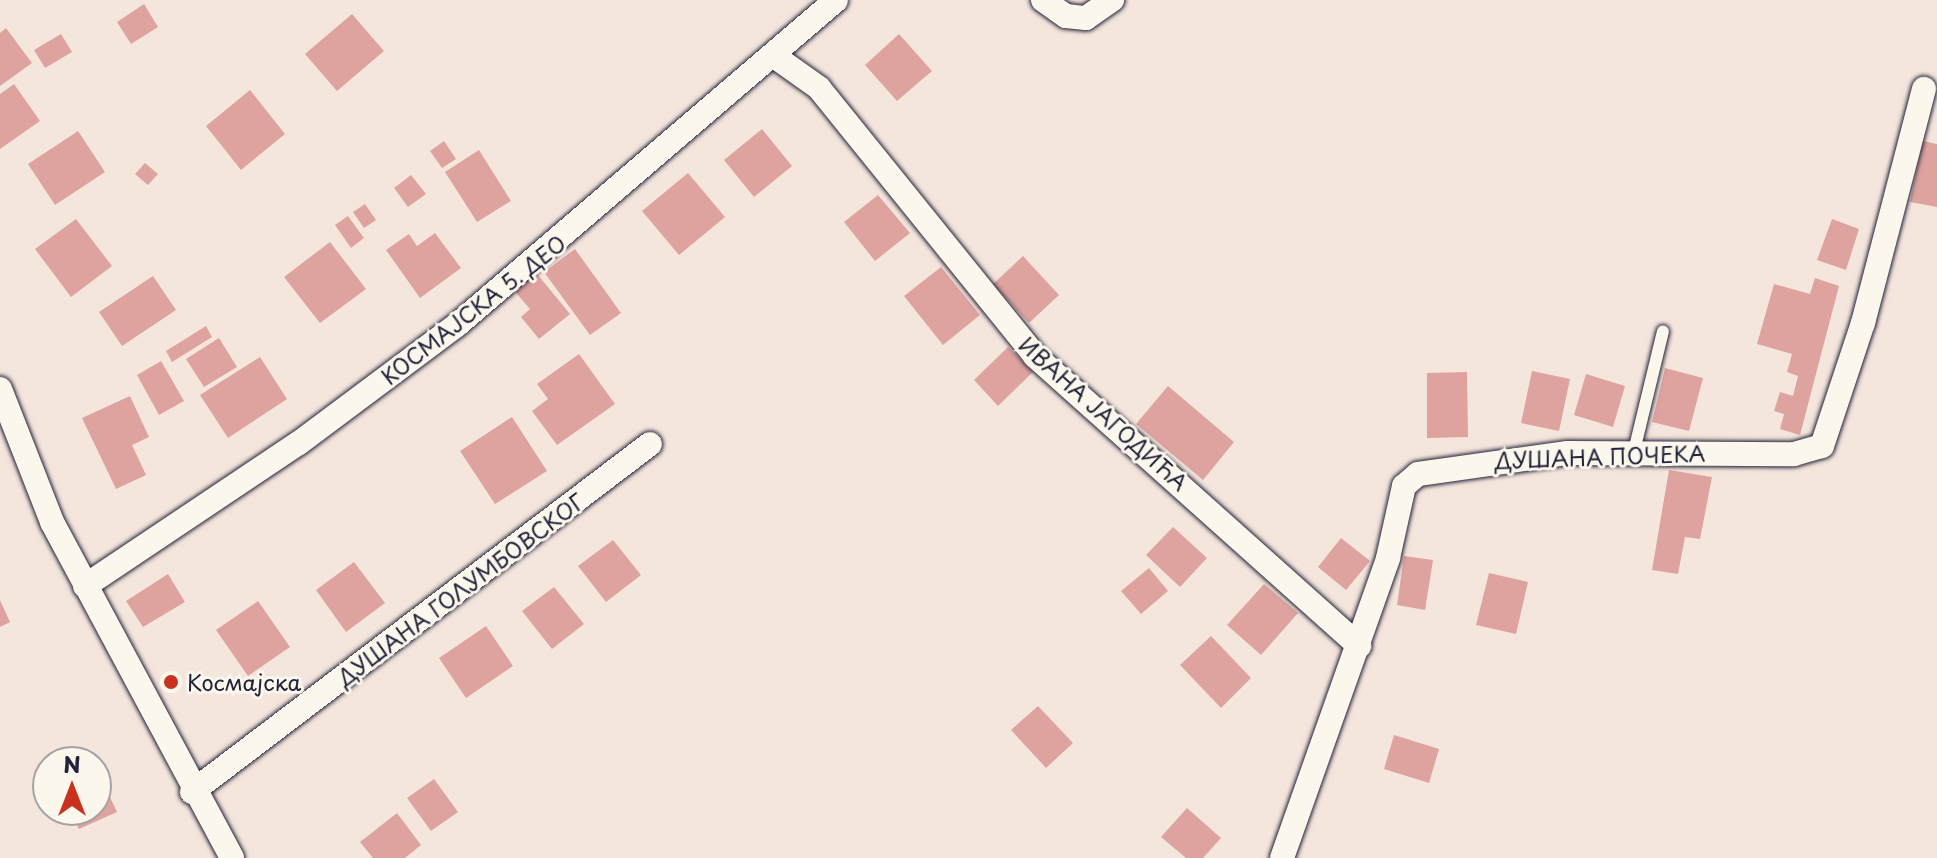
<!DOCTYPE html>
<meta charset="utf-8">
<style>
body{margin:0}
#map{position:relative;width:1937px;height:858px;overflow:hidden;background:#f5e6dd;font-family:"Playpen Sans",sans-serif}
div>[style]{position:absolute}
.building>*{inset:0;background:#dea39f}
.roads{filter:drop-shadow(0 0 2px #22223b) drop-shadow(0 0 2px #22223b)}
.lane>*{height:12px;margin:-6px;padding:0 6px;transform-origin:6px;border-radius:6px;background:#fbf7ec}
.street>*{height:24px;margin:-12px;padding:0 12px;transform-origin:12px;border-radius:12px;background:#fbf7ec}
.dots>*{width:22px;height:22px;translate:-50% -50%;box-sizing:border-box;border:4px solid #fbf7ec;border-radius:50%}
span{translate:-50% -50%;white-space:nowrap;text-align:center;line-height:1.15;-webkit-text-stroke:6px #fbf7ec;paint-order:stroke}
.street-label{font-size:22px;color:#22223b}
.poi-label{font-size:22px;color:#22223b}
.left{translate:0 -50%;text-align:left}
.north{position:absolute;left:32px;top:746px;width:80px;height:80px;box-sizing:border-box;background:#fbf7ec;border:2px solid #a4a2a5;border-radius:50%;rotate:0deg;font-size:22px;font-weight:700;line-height:32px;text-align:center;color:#22223b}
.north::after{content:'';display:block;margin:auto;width:28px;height:36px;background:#c8321e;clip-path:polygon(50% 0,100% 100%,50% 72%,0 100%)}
</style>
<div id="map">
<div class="building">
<div style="clip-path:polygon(144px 4px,158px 27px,131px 44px,117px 22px)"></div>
<div style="clip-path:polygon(352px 14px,384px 51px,337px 91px,305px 54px)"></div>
<div style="clip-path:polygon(6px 28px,32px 63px,0 86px,0 33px)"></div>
<div style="clip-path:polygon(61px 34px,72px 52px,45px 68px,34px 50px)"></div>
<div style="clip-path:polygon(899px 34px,932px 71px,897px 101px,865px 65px)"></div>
<div style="clip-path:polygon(14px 84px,40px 121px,0 149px,0 94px)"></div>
<div style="clip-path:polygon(250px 90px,285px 134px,241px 170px,206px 126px)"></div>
<div style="clip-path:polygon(762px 129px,792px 166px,754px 197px,724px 160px)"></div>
<div style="clip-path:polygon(78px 131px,105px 172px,55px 205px,28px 164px)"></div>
<div style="clip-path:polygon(444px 141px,456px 159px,442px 168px,430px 151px)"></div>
<div style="clip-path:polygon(1923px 141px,1937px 144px,1937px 207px,1910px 202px)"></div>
<div style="clip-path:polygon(479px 150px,511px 201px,477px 222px,445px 172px)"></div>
<div style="clip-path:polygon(145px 163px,158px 174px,148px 185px,135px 174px)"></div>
<div style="clip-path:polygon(688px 173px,725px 217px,679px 255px,642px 211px)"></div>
<div style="clip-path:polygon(411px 175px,426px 194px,408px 207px,394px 188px)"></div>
<div style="clip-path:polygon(878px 195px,910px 233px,875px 261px,844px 222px)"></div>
<div style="clip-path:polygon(365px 204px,376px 220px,364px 228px,353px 212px)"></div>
<div style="clip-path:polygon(348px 216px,364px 238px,351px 248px,335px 225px)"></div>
<div style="clip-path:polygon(76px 219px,112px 266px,71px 297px,35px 249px)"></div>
<div style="clip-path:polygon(1832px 219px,1859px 229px,1846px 270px,1817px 260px)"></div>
<div style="clip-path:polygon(435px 233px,461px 268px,420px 298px,386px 250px,409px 234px,417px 246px)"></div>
<div style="clip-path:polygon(330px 242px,366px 289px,320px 323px,284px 277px)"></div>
<div style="clip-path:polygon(575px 249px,621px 313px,590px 335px,544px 272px)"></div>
<div style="clip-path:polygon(1023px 256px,1059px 295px,1029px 323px,993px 284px)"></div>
<div style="clip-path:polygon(941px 267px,980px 315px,943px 345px,904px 296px)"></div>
<div style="clip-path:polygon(533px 269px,570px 314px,539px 339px,521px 317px,530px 309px,511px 287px)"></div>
<div style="clip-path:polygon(153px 276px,176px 310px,122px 346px,99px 312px)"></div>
<div style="clip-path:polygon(1815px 278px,1839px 286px,1800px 435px,1780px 429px,1784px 414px,1774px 411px,1780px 392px,1793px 396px,1798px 376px,1787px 372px,1792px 354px,1757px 344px,1774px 284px,1810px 294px)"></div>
<div style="clip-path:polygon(206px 326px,212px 337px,172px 362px,166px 351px)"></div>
<div style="clip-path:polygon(219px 338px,237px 367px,204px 387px,186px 359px)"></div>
<div style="clip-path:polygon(1008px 347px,1033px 372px,998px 406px,974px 380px)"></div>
<div style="clip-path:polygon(579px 354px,615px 404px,557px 445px,532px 411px,548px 399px,537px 384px)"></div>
<div style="clip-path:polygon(260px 357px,287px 399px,228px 438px,200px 395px)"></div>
<div style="clip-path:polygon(161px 361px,184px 401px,159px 415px,137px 375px)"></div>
<div style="clip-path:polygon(1665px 368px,1703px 378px,1689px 431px,1652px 422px)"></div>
<div style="clip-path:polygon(1532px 371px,1570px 379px,1559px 431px,1521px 423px)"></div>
<div style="clip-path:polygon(1467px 372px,1468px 437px,1427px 438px,1427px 373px)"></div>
<div style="clip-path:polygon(1586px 374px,1625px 386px,1613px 427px,1574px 415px)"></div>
<div style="clip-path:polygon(1168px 386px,1234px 442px,1203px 480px,1136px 424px)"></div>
<div style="clip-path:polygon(130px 396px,149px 437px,132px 445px,146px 475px,116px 489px,82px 418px)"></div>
<div style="clip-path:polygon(512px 417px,547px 471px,495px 504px,460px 451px)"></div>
<div style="clip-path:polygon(1669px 470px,1712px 477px,1700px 539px,1685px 537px,1678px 574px,1652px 570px)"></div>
<div style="clip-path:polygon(1173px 527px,1207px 558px,1180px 587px,1146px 555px)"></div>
<div style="clip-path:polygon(1341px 538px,1370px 561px,1346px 590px,1318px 567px)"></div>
<div style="clip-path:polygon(613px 540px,641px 575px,606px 602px,578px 566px)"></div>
<div style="clip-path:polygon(1404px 556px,1433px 560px,1425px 610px,1397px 605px)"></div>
<div style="clip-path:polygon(354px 562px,385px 603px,346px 632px,316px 590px)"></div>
<div style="clip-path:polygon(1149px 568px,1168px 591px,1141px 614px,1121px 591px)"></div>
<div style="clip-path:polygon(1489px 573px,1528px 582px,1516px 634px,1476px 625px)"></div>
<div style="clip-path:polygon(168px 574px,185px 602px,143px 627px,126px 601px)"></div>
<div style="clip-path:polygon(1264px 584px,1298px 613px,1261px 655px,1227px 625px)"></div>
<div style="clip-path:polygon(554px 587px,584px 624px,552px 649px,522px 611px)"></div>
<div style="clip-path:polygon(0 600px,10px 622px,0 627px)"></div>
<div style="clip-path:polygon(258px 601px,290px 647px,248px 676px,216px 630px)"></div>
<div style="clip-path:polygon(486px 626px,513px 666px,466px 698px,439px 658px)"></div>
<div style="clip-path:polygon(1211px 636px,1251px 678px,1221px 708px,1180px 665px)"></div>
<div style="clip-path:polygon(1038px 706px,1073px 743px,1046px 768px,1011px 730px)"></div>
<div style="clip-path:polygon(1394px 735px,1439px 749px,1429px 783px,1384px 769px)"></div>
<div style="clip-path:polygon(434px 779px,458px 812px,431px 831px,407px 798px)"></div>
<div style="clip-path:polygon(109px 795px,117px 812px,79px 829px,71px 812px,96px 810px,96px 801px)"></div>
<div style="clip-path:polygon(1187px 808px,1221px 838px,1203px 858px,1186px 858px,1161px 837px)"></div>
<div style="clip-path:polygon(397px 813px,421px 845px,405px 858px,373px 858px,360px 842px)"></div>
</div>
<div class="roads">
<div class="lane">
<div style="left:1634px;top:451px;width:123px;rotate:-76.4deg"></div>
</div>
<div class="street">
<div style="left:1043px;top:0;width:28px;rotate:35deg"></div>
<div style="left:1066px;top:16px;width:20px;rotate:6deg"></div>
<div style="left:1086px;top:18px;width:32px;rotate:-35deg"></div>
<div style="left:774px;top:56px;width:55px;rotate:35.4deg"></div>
<div style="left:819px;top:88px;width:344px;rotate:51.1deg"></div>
<div style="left:1035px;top:356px;width:435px;rotate:41.8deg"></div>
<div style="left:0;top:389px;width:143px;rotate:68.6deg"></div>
<div style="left:52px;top:522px;width:381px;rotate:61.8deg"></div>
<div style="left:85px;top:586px;width:257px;rotate:-33.8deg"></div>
<div style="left:299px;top:443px;width:197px;rotate:-36.8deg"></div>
<div style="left:457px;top:325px;width:499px;rotate:-40.6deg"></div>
<div style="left:192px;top:792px;width:575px;rotate:-37.23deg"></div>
<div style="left:1282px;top:858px;width:318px;rotate:-70.5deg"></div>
<div style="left:1388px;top:558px;width:74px;rotate:-77.5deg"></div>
<div style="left:1404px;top:486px;width:18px;rotate:-41deg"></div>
<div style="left:1418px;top:474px;width:151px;rotate:-8deg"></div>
<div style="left:1568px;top:453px;width:226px;rotate:0.3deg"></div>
<div style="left:1794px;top:454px;width:29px;rotate:-16deg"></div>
<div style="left:1822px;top:446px;width:130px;rotate:-71.6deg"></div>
<div style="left:1863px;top:323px;width:242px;rotate:-75.4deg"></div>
</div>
</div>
<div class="dots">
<div style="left:171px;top:682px;background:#c8321e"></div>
</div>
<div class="street-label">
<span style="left:473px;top:309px;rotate:-38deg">КОСМАЈСКА 5. ДЕО</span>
<span style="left:1104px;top:413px;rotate:42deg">ИВАНА ЈАГОДИЋА</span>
<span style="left:1600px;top:456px;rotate:-2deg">ДУШАНА ПОЧЕКА</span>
<span style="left:460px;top:589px;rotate:-37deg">ДУШАНА ГОЛУМБОВСКОГ</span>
</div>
<div class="poi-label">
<span class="left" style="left:187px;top:682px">Космајска</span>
</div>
<div class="north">N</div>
</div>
